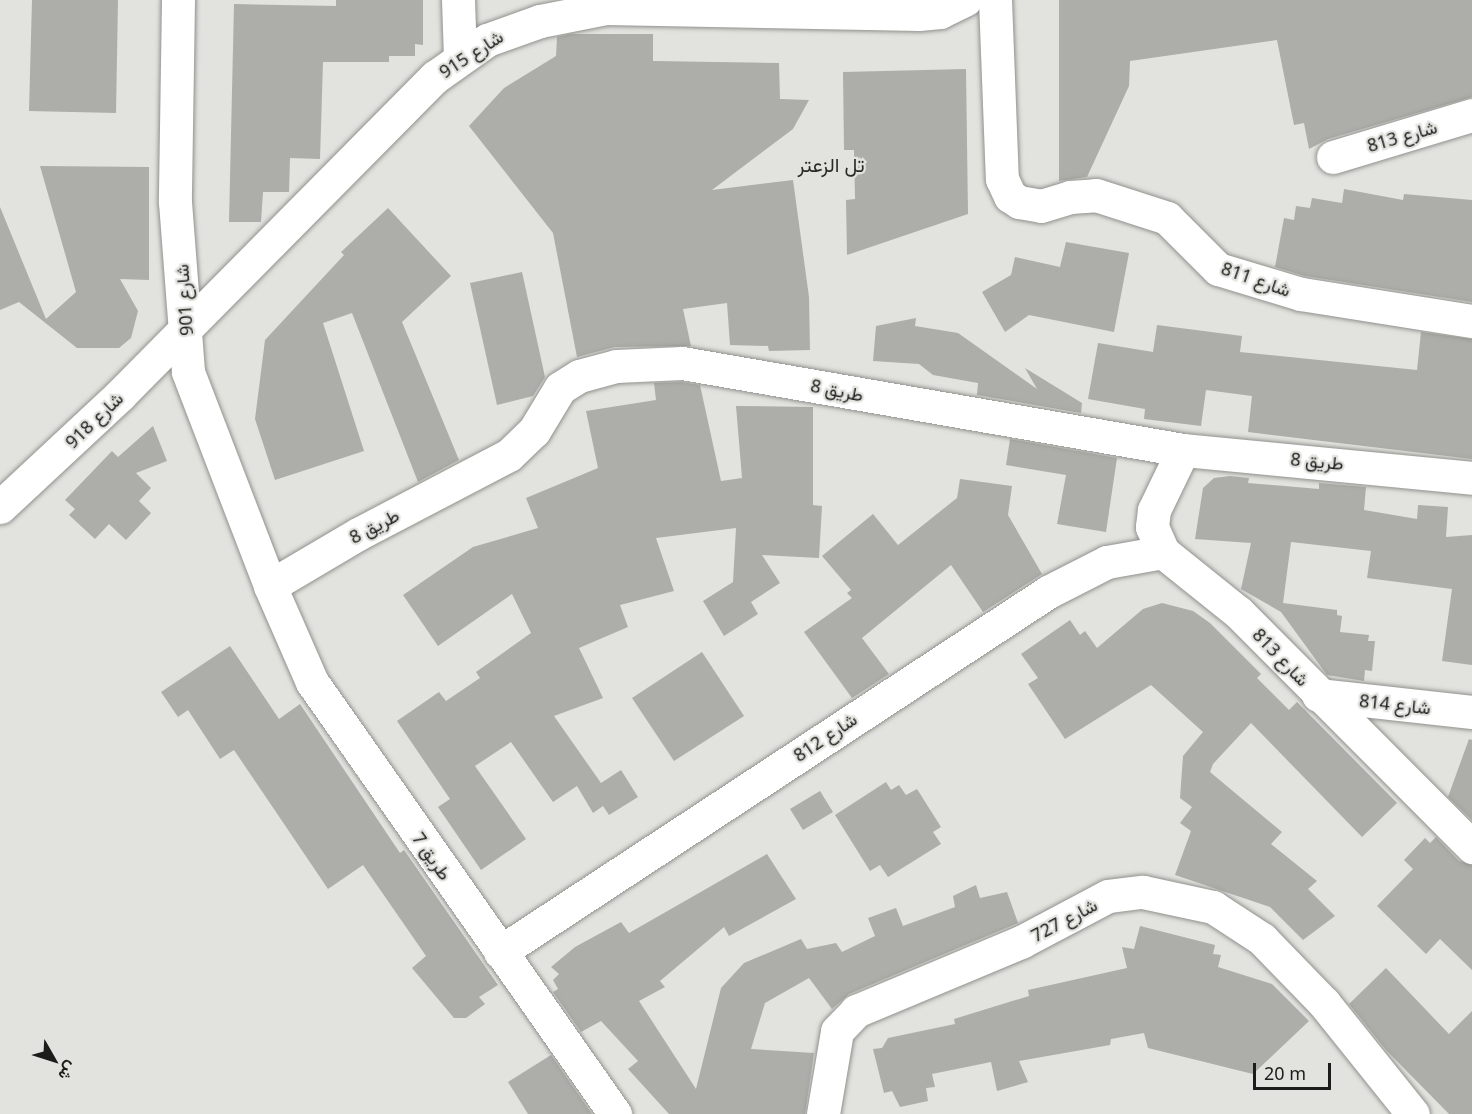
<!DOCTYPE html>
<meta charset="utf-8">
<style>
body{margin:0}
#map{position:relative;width:1472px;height:1114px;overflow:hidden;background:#e2e2de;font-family:"Noto Sans",Vazirmatn,sans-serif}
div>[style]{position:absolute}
.building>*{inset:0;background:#adada9}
.roads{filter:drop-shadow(0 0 2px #91918d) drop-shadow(0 0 2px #91918d)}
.minor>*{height:33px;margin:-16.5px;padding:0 16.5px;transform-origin:16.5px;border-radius:16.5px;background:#fff}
span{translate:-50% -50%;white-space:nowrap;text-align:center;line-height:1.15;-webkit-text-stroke:4.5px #e2e2de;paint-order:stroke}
.street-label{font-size:18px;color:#1c1c1a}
.neighbourhood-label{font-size:20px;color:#2a2b27}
.north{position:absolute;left:24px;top:1030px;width:60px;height:60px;-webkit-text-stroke:4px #e2e2de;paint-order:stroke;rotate:129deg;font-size:16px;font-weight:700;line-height:24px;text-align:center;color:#1c1c1a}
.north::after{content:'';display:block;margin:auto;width:21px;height:27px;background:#1c1c1a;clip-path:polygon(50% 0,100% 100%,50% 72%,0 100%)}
.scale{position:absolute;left:1253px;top:1063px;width:78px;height:27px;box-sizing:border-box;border:3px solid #1c1c1a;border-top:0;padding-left:8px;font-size:18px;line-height:21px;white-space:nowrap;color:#1c1c1a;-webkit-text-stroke:4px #e2e2de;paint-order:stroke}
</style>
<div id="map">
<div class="building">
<div style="clip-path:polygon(32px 0,118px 0,116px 113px,29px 111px)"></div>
<div style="clip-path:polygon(336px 0,423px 0,423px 45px,415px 44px,415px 56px,389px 56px,389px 62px,323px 62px,320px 159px,290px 158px,289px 192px,263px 192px,261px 222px,229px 222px,234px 4px,336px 6px)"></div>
<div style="clip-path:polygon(1059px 0,1472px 0,1472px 97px,1328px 139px,1309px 149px,1304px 123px,1294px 125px,1277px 40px,1130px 61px,1129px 86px,1087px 177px,1059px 181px)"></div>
<div style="clip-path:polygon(570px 34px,653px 34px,653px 61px,779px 63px,780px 99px,809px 100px,793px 129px,712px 190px,793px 180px,809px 297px,810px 350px,769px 351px,768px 346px,730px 345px,727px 303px,683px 309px,691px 346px,615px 347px,577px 357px,553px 233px,469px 126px,504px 88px,556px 56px,557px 37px)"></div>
<div style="clip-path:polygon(966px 69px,968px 214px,847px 255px,846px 200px,855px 199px,854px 150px,844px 150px,843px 72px)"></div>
<div style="clip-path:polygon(40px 166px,149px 167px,149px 280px,120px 279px,138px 311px,131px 338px,119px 348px,77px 348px,19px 302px,0 310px,0 207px,46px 319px,76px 292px)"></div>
<div style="clip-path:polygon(1344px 189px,1403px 200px,1404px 194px,1472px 200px,1472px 302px,1305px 276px,1275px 267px,1284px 218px,1294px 220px,1296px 206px,1310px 208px,1312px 198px,1342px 203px)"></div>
<div style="clip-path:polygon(388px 208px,451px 276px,402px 322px,459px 460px,418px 482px,352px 313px,323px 323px,364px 451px,275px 480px,255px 419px,265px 340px,344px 255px,341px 252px)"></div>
<div style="clip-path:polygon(1066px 242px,1129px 253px,1114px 332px,1029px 315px,1005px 332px,982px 292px,1011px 275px,1015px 257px,1060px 267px)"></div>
<div style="clip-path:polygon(522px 272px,545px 377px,533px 396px,497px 405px,470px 283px)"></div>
<div style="clip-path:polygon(916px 318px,915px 326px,958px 333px,1037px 389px,1025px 368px,1082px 403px,1081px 413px,977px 395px,978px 383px,933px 375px,919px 364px,873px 361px,876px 326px)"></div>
<div style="clip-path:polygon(1157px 325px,1242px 336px,1240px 352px,1417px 370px,1421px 332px,1472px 339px,1472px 459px,1248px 432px,1252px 396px,1206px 390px,1201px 426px,1144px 419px,1145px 409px,1088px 399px,1098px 343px,1153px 352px)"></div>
<div style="clip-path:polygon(681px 382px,700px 385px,721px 481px,742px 478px,736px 406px,813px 407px,813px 505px,822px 506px,819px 558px,762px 555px,780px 583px,751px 602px,758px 614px,724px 636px,703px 601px,733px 582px,736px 528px,656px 538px,674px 591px,620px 605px,628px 627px,579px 648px,603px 698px,554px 716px,601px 783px,621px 770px,638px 797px,609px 815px,603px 806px,593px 813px,577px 786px,553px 802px,511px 742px,475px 766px,526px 839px,481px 870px,438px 807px,450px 799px,397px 721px,439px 692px,446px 701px,480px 678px,476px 672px,531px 633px,512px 594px,438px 646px,403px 595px,473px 547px,538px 528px,526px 498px,598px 468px,586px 411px,656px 400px,654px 383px)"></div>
<div style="clip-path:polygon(153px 426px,167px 461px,136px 473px,151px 488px,139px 501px,151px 513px,126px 540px,109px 524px,95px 539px,69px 515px,75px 509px,65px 500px,112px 451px,118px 457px)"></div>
<div style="clip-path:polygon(1010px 439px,1117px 458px,1106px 532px,1057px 524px,1066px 475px,1006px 465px)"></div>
<div style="clip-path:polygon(1230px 476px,1249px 478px,1248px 483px,1319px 489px,1319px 483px,1366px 487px,1364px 510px,1417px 519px,1418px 505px,1448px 507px,1446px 537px,1472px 535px,1472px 665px,1442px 661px,1452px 589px,1367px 578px,1371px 551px,1291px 542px,1283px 603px,1337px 610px,1337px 615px,1342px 616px,1340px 632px,1369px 635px,1368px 641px,1375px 641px,1372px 671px,1365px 670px,1364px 681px,1327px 675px,1281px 612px,1241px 589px,1251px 543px,1195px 539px,1203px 488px,1214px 478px)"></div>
<div style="clip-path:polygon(960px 479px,1012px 486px,1008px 515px,1042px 574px,983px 612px,951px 565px,862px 638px,889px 674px,852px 698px,804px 632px,852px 598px,847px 593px,851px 590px,822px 556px,873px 514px,898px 545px,957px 498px)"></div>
<div style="clip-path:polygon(1162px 603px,1193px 611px,1210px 623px,1261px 674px,1257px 678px,1289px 710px,1297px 702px,1397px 803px,1362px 837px,1251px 723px,1213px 764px,1210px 772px,1282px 832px,1271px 844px,1317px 881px,1308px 889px,1335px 916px,1303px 940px,1270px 907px,1175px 875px,1191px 831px,1180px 823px,1192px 807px,1180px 798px,1183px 756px,1203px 732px,1151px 685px,1065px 739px,1028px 684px,1038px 678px,1021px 654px,1070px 620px,1080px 635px,1085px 631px,1097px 648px,1143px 609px)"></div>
<div style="clip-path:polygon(230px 646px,279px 719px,300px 704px,400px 853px,404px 850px,498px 985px,479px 997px,485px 1004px,466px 1018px,454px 1018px,412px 968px,426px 956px,363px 865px,328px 889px,234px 750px,220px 759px,188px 710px,178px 717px,161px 692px)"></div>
<div style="clip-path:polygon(702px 652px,744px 716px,674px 761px,632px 698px)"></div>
<div style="clip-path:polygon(1469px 739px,1472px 740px,1472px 820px,1448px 797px)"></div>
<div style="clip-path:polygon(886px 782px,891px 790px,899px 785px,906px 795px,917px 789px,941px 827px,933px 832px,941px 844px,888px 877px,880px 865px,870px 871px,835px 815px)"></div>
<div style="clip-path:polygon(820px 791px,833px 812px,803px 830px,790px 809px)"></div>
<div style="clip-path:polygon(1436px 837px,1459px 861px,1472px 865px,1472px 970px,1440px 939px,1426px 954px,1377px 906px,1413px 869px,1404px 860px,1425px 838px,1430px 843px)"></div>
<div style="clip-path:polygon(767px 854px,796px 899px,729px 936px,724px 927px,660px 981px,665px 987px,639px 1001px,696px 1089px,721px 988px,744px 963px,801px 939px,807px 949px,836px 943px,842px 952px,875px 936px,868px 918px,896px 908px,903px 926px,955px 907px,953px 896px,976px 885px,980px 898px,1007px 892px,1018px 923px,849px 994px,832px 1009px,809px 978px,765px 1003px,751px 1049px,814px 1053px,805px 1114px,669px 1114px,628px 1069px,638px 1061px,601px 1021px,581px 1032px,553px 992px,558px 989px,553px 980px,559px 974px,551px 967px,575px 947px,621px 922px,629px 933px)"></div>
<div style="clip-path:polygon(1140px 926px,1215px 945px,1213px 954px,1221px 955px,1218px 967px,1272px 984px,1309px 1021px,1253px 1074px,1148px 1048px,1144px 1033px,1111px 1039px,1110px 1045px,1019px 1061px,1028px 1082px,997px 1091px,991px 1062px,932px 1074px,935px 1087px,926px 1088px,928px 1101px,900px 1107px,892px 1091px,884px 1093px,873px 1049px,882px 1048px,888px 1038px,955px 1024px,954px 1019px,1029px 996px,1028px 990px,1127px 968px,1122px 947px,1134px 949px)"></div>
<div style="clip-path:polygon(1386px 968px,1449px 1034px,1472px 1011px,1472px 1114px,1449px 1114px,1386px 1050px,1349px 1004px)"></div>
<div style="clip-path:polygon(551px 1055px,592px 1114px,528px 1114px,508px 1082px)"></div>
</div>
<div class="roads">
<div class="minor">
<div style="left:178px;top:0;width:202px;rotate:90.9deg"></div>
<div style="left:175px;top:202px;width:170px;rotate:85.6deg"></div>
<div style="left:188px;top:372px;width:229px;rotate:69deg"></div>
<div style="left:270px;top:586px;width:105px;rotate:66.4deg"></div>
<div style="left:312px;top:682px;width:528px;rotate:54.95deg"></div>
<div style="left:458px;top:0;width:58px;rotate:88deg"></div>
<div style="left:995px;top:0;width:179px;rotate:87.8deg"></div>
<div style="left:1002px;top:179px;width:19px;rotate:65deg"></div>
<div style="left:1010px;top:196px;width:11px;rotate:34deg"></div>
<div style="left:1019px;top:202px;width:22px;rotate:10deg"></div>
<div style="left:1041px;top:206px;width:30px;rotate:-17deg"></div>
<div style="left:1070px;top:197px;width:26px;rotate:-4deg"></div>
<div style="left:1096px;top:195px;width:75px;rotate:17.9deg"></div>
<div style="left:1167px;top:218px;width:72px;rotate:45deg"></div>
<div style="left:1218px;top:269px;width:87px;rotate:16.8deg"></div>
<div style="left:1301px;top:294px;width:173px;rotate:9deg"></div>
<div style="left:1333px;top:157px;width:145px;rotate:-16.8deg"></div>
<div style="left:1183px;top:450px;width:67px;rotate:115.8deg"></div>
<div style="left:1154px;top:510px;width:17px;rotate:97deg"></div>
<div style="left:1152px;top:527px;width:27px;rotate:66deg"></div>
<div style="left:1163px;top:552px;width:96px;rotate:38.7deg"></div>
<div style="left:1238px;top:612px;width:332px;rotate:45.1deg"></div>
<div style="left:0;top:507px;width:164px;rotate:-43deg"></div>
<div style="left:120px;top:395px;width:448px;rotate:-45.3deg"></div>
<div style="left:435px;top:77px;width:64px;rotate:-35.4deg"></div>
<div style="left:487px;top:40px;width:56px;rotate:-19.7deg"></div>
<div style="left:540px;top:21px;width:67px;rotate:-11.1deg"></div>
<div style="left:606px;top:8px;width:313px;rotate:1.1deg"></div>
<div style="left:919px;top:14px;width:21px;rotate:-5deg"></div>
<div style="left:940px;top:12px;width:28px;rotate:-26deg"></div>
<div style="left:270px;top:586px;width:102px;rotate:-30.6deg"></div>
<div style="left:358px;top:534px;width:170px;rotate:-27.6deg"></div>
<div style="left:509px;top:455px;width:35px;rotate:-44deg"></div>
<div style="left:534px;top:431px;width:50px;rotate:-58.8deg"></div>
<div style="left:560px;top:388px;width:22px;rotate:-32deg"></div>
<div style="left:579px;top:376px;width:38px;rotate:-15deg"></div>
<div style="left:616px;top:366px;width:66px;rotate:-2.6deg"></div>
<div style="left:682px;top:363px;width:508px;rotate:9.85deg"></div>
<div style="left:1183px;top:450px;width:290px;rotate:5.5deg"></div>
<div style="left:1318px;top:695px;width:155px;rotate:6.3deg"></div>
<div style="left:500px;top:952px;width:656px;rotate:-33.3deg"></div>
<div style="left:1048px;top:592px;width:66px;rotate:-27deg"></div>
<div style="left:1107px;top:562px;width:57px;rotate:-10.1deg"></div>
<div style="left:823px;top:1114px;width:84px;rotate:-80.4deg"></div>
<div style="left:837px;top:1031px;width:28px;rotate:-46deg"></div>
<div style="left:856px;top:1011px;width:179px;rotate:-22.7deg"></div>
<div style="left:1021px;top:942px;width:98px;rotate:-27.9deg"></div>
<div style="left:1108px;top:896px;width:35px;rotate:-7deg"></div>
<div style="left:1143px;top:892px;width:72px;rotate:12.1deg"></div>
<div style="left:1213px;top:907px;width:59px;rotate:33.1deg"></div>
<div style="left:1262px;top:939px;width:89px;rotate:45.9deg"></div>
<div style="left:1324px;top:1003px;width:142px;rotate:51.3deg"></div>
</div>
</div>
<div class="street-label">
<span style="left:471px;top:54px;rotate:-33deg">شارع 915</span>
<span style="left:1402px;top:136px;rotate:-16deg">شارع 813</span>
<span style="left:1256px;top:279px;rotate:19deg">شارع 811</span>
<span style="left:184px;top:300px;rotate:-94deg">شارع 901</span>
<span style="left:837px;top:390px;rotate:11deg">طريق 8</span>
<span style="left:94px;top:420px;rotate:-44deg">شارع 918</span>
<span style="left:1317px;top:461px;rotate:5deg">طريق 8</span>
<span style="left:374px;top:526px;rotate:-28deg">طريق 8</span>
<span style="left:1281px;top:657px;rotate:46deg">شارع 813</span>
<span style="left:1395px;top:704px;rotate:6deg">شارع 814</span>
<span style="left:825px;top:737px;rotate:-34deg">شارع 812</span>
<span style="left:432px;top:856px;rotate:55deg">7 طريق</span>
<span style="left:1064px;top:920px;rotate:-28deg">شارع 727</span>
</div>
<div class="neighbourhood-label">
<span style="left:831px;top:164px">تل الزعتر</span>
</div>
<div class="north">ش</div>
<div class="scale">20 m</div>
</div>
